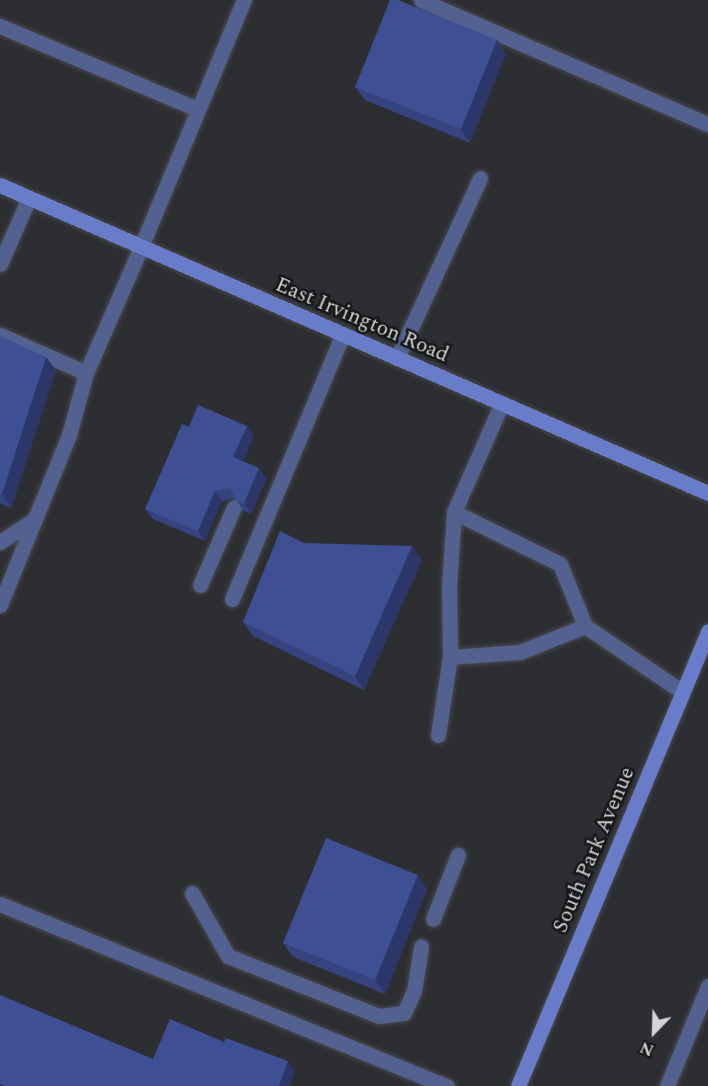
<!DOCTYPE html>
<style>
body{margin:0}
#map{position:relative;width:708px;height:1086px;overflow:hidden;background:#2d2e32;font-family:Spectral,serif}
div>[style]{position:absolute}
.roads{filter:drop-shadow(0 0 2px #48494c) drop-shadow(0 0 2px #48494c)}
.service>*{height:15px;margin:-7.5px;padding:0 7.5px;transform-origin:7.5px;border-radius:7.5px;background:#536191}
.minor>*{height:15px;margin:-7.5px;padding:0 7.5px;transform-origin:7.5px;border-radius:7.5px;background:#536191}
.secondary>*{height:15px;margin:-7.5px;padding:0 7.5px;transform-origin:7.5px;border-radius:7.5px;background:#687cc9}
.wall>*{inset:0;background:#35447f}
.shaded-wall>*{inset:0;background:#2b3768}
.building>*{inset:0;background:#3e4f94}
span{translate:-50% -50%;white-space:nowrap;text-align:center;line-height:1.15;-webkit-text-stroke:5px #161718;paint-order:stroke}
.street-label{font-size:21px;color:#d3d4d6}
.north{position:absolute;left:624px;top:1002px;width:60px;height:60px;-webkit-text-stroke:4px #161718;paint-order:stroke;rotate:203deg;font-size:16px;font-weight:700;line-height:24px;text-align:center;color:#d3d4d6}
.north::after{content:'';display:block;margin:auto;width:21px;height:27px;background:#d3d4d6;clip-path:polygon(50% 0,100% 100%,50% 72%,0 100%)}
</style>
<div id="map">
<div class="roads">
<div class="service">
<div style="left:421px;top:0;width:313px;rotate:23.4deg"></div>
<div style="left:0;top:26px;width:214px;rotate:22.8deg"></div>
<div style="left:0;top:264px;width:72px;rotate:-66.3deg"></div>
<div style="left:0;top:335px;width:94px;rotate:23.8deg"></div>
<div style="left:397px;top:358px;width:198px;rotate:-65.2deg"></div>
<div style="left:502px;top:403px;width:119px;rotate:113.8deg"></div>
<div style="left:454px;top:512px;width:118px;rotate:26.1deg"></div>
<div style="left:560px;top:564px;width:67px;rotate:68deg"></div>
<div style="left:585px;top:626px;width:118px;rotate:34deg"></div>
<div style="left:0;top:542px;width:42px;rotate:-33.3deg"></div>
<div style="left:200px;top:585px;width:85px;rotate:-66.4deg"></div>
<div style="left:232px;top:599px;width:287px;rotate:-67.3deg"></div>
<div style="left:0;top:605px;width:183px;rotate:-67.9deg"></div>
<div style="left:69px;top:435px;width:64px;rotate:-74.7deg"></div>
<div style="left:86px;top:373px;width:137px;rotate:-66.4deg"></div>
<div style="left:450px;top:657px;width:70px;rotate:-4.1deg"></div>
<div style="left:520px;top:652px;width:70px;rotate:-21.8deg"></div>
<div style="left:438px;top:735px;width:79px;rotate:-81.3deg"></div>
<div style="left:450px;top:657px;width:71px;rotate:-90.8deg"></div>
<div style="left:449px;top:586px;width:74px;rotate:-86.1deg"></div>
<div style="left:192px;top:893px;width:73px;rotate:60.3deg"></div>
<div style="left:228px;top:956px;width:162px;rotate:21.7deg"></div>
<div style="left:379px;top:1016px;width:25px;rotate:-7deg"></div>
<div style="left:404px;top:1013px;width:24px;rotate:-66deg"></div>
<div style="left:414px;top:991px;width:45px;rotate:-81deg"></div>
<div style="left:0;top:904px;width:483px;rotate:22.2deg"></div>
<div style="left:433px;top:919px;width:69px;rotate:-68.7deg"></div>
<div style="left:667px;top:1086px;width:108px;rotate:-67.7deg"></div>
</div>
<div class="minor">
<div style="left:141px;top:247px;width:268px;rotate:-67.4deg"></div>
</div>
<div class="secondary">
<div style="left:0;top:185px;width:772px;rotate:23.51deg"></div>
<div style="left:518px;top:1086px;width:493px;rotate:-67.3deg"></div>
</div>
</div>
<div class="wall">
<div style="clip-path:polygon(497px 40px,506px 54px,470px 143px,365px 100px,355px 87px)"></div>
<div style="clip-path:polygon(0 336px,56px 370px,11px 508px,0 503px)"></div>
<div style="clip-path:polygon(247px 426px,254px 436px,243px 461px,267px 478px,251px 514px,243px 510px,235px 498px,222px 501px,205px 541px,153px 519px,145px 509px)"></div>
<div style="clip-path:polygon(304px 543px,422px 560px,364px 690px,253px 636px,243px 622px)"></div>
<div style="clip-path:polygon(427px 889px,385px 994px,293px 957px,283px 943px)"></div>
</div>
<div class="shaded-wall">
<div style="clip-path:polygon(497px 40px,506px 54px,470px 143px,461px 129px)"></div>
<div style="clip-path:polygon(46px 357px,56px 370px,11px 508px,2px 494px)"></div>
<div style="clip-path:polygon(247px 426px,254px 436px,241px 467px,233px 457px)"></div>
<div style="clip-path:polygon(259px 468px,267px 478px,251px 514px,244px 503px)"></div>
<div style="clip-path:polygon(215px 491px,222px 501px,205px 541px,198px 531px)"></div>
<div style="clip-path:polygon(412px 546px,422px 560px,364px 690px,355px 676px)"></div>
<div style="clip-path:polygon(418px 875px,427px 889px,385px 994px,375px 980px)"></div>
<div style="clip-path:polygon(288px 1061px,295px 1071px,290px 1086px,279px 1086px)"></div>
</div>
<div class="building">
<div style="clip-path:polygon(390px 0,398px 0,497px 40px,461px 129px,355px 87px)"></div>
<div style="clip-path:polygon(0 336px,46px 357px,2px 494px,0 494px)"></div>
<div style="clip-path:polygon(198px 405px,247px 426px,233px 457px,259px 468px,244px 503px,236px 500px,230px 488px,215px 491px,198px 531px,145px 509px,182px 424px,189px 427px)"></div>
<div style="clip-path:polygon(280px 531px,304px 543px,412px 546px,355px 676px,243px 622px)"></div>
<div style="clip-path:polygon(326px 838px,418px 875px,375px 980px,283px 943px)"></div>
<div style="clip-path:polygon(0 995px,153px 1059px,170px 1019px,224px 1042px,226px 1038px,288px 1061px,279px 1086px,4px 1086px,0 1084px)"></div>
</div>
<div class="street-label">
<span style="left:362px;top:320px;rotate:23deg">East Irvington Road</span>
<span style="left:594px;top:850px;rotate:-67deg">South Park Avenue</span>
</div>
<div class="north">N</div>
</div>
